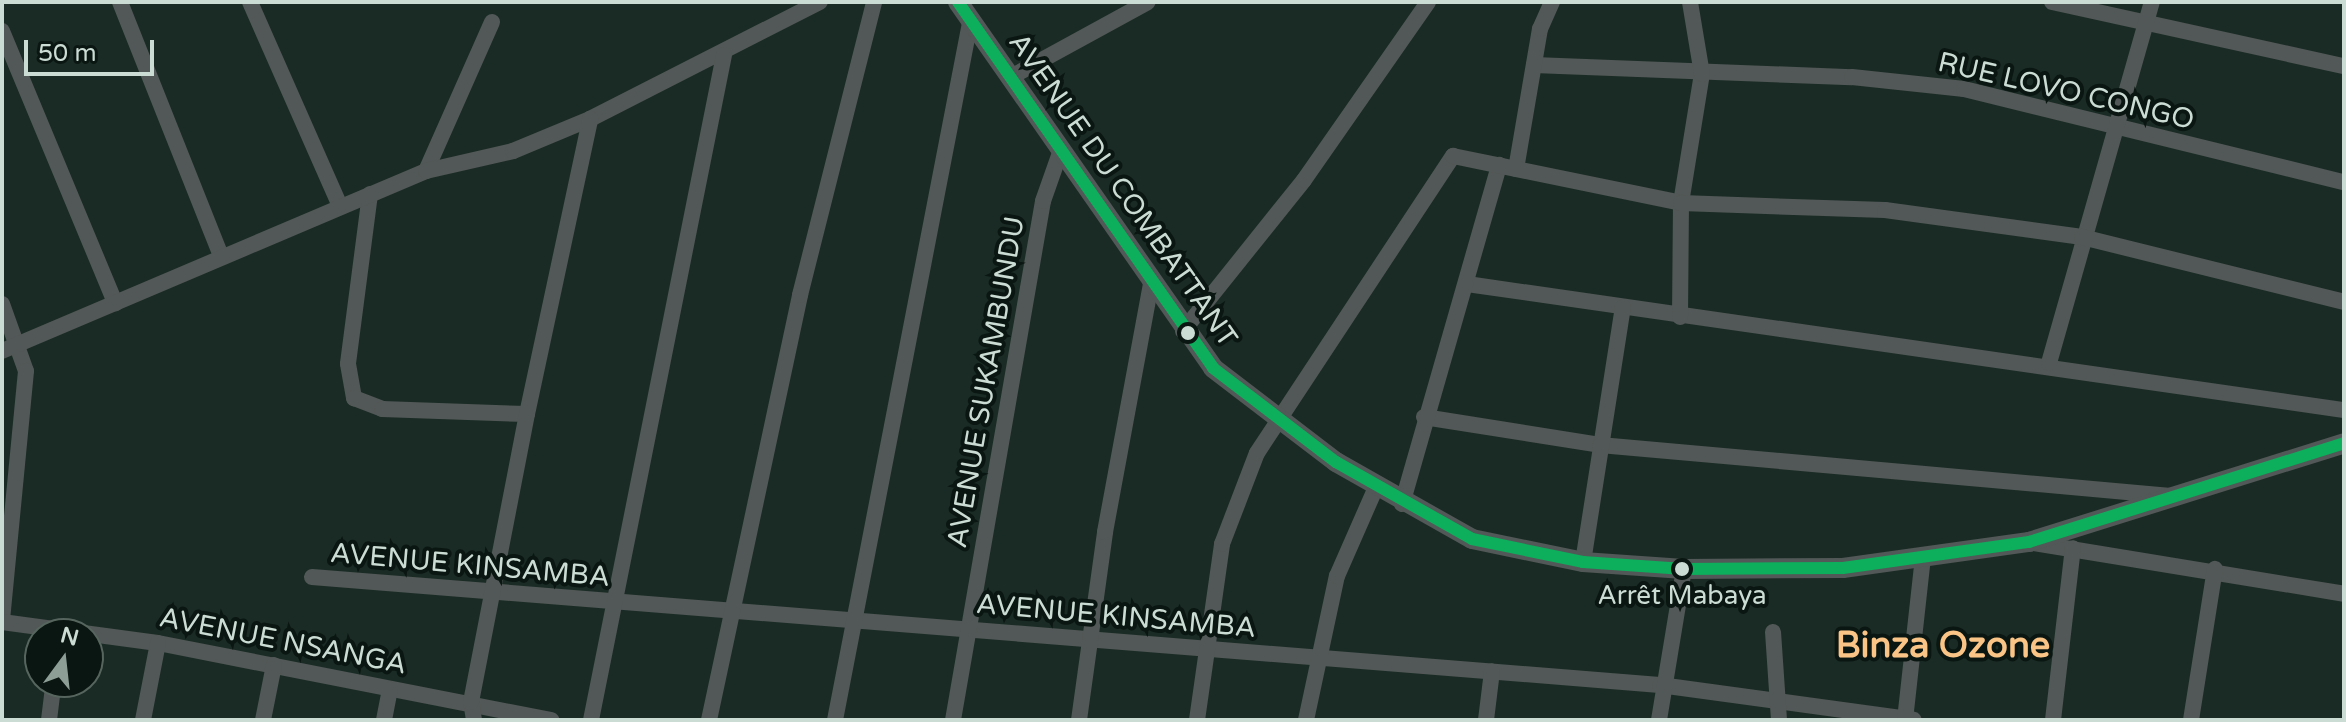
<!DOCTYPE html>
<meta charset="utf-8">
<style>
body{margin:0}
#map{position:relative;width:2346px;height:722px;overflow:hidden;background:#1a2b25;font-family:"Varela Round",sans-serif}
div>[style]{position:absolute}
.minor>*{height:16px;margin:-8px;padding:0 8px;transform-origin:8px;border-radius:8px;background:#525857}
.tertiary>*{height:20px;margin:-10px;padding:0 10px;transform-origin:10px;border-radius:10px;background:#525857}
.bus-1>*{height:12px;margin:-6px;padding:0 6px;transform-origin:6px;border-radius:6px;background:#0daf5c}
.dots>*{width:22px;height:22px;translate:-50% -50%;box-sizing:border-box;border:4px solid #0a1611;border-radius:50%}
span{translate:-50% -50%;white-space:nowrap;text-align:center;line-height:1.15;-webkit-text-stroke:8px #0a1611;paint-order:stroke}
.bus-label{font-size:26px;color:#cbdcd4}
.street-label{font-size:28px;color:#cbdcd4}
.district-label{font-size:36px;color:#fac486;font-weight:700}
.frame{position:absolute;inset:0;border:4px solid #cbdcd4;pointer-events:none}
.north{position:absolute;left:24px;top:618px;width:80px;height:80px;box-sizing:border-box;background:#0a1611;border:2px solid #57655f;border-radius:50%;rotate:15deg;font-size:22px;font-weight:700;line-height:32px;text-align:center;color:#cbdcd4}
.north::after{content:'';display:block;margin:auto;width:28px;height:36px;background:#8d9e97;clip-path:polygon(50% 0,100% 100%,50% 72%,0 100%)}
.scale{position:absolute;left:24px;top:40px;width:130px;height:36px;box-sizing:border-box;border:4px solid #cbdcd4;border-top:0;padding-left:10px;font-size:24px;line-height:28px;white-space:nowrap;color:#cbdcd4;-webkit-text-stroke:6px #0a1611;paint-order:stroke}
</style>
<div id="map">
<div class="minor">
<div style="left:120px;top:2px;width:273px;rotate:68.3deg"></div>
<div style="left:250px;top:2px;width:223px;rotate:66.2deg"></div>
<div style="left:2052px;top:2px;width:299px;rotate:12.4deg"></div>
<div style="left:2px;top:31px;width:295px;rotate:67.4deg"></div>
<div style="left:1534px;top:65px;width:318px;rotate:2.2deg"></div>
<div style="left:1852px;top:77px;width:113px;rotate:6.1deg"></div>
<div style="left:1964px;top:89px;width:391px;rotate:13.8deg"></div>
<div style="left:1009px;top:78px;width:158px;rotate:-28.7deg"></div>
<div style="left:1516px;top:169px;width:142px;rotate:-80.3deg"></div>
<div style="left:1540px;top:29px;width:30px;rotate:-66deg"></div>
<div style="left:426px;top:171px;width:163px;rotate:-66.1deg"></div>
<div style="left:370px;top:194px;width:171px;rotate:97.4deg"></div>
<div style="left:348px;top:364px;width:35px;rotate:80deg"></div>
<div style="left:354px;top:398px;width:30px;rotate:21deg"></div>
<div style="left:382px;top:409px;width:145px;rotate:2deg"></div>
<div style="left:1467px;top:284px;width:886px;rotate:8.18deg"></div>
<div style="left:2px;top:304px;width:71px;rotate:70.3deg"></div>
<div style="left:26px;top:371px;width:249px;rotate:95.5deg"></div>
<div style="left:1680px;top:317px;width:114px;rotate:-89.5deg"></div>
<div style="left:1681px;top:203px;width:131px;rotate:-80.8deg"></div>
<div style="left:1702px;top:74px;width:73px;rotate:-99.5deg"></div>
<div style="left:1183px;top:331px;width:193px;rotate:-51.3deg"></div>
<div style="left:1304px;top:180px;width:217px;rotate:-55.1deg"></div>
<div style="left:2px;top:351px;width:461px;rotate:-23deg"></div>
<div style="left:426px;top:171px;width:89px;rotate:-12.9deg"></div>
<div style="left:513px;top:151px;width:83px;rotate:-22.6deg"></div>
<div style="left:590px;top:119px;width:258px;rotate:-27deg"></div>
<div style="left:2049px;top:363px;width:375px;rotate:-74.1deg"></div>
<div style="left:1424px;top:417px;width:178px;rotate:9deg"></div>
<div style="left:1600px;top:445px;width:573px;rotate:5.1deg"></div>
<div style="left:1402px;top:504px;width:353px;rotate:-74deg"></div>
<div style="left:2034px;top:543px;width:314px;rotate:9.3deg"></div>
<div style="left:1583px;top:562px;width:258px;rotate:-81.1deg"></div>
<div style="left:312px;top:577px;width:1352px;rotate:4.58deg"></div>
<div style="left:1660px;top:685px;width:256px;rotate:7.8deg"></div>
<div style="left:2px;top:622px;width:157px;rotate:7.7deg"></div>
<div style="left:158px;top:643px;width:401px;rotate:11.1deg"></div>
<div style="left:1773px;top:632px;width:88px;rotate:86.1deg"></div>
<div style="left:49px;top:720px;width:38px;rotate:-83deg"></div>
<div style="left:143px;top:720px;width:78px;rotate:-79deg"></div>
<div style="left:263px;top:720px;width:56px;rotate:-78.7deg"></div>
<div style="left:384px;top:720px;width:31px;rotate:-79deg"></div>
<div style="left:474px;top:720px;width:18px;rotate:-99deg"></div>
<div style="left:471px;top:702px;width:293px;rotate:-79deg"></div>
<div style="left:527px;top:414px;width:302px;rotate:-77.9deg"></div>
<div style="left:591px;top:720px;width:678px;rotate:-78.69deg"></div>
<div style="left:709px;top:720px;width:435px;rotate:-77.9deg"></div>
<div style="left:800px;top:295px;width:302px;rotate:-75.8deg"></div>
<div style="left:835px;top:720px;width:710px;rotate:-79.04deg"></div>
<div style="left:953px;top:720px;width:527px;rotate:-80.16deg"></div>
<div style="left:1043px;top:201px;width:54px;rotate:-70.6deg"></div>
<div style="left:1079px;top:720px;width:190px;rotate:-82.1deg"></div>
<div style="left:1105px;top:532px;width:252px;rotate:-79.5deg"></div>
<div style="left:1197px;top:720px;width:178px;rotate:-81.9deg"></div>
<div style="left:1222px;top:544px;width:97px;rotate:-69deg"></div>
<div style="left:1257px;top:453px;width:356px;rotate:-56.6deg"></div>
<div style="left:1453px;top:156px;width:233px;rotate:11.6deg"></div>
<div style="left:1681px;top:203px;width:204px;rotate:2deg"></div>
<div style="left:1885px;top:210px;width:199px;rotate:7.8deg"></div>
<div style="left:2082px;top:237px;width:270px;rotate:13.9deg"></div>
<div style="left:1306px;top:720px;width:147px;rotate:-77.9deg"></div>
<div style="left:1337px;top:576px;width:97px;rotate:-66.3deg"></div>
<div style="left:1486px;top:720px;width:49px;rotate:-83deg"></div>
<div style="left:1659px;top:720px;width:153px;rotate:-80.6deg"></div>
<div style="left:1905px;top:720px;width:164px;rotate:-83.7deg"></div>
<div style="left:2053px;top:720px;width:173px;rotate:-83.4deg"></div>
<div style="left:2191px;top:720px;width:153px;rotate:-81deg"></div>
</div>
<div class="tertiary">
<div style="left:958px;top:2px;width:446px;rotate:55.1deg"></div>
<div style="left:1213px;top:368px;width:155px;rotate:37.4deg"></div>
<div style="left:1336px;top:462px;width:156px;rotate:29.5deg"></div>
<div style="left:1472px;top:539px;width:113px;rotate:11.7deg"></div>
<div style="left:1583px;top:562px;width:101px;rotate:4deg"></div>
<div style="left:1684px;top:569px;width:159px;rotate:-0.4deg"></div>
<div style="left:1843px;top:568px;width:188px;rotate:-8deg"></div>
<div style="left:2029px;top:542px;width:330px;rotate:-17.4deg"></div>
</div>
<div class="bus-1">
<div style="left:958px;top:2px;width:446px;rotate:55.1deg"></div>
<div style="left:1213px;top:368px;width:155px;rotate:37.4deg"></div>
<div style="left:1336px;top:462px;width:156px;rotate:29.5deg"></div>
<div style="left:1472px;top:539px;width:113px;rotate:11.7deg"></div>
<div style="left:1583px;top:562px;width:101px;rotate:4deg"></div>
<div style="left:1684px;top:569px;width:159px;rotate:-0.4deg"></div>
<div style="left:1843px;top:568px;width:188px;rotate:-8deg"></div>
<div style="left:2029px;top:542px;width:330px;rotate:-17.4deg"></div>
</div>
<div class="dots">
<div style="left:1188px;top:333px;background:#cbdcd4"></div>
<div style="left:1682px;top:569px;background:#cbdcd4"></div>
</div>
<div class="bus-label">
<span style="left:1682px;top:596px">Arrêt Mabaya</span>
</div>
<div class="street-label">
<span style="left:2066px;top:91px;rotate:13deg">RUE LOVO CONGO</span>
<span style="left:1123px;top:190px;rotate:55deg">AVENUE DU COMBATTANT</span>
<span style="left:986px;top:382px;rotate:-80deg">AVENUE SUKAMBUNDU</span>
<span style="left:470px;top:565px;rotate:5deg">AVENUE KINSAMBA</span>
<span style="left:1116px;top:616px;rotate:5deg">AVENUE KINSAMBA</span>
<span style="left:283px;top:641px;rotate:11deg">AVENUE NSANGA</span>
</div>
<div class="district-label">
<span style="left:1943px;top:646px">Binza Ozone</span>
</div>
<div class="frame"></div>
<div class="north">N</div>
<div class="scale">50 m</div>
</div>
